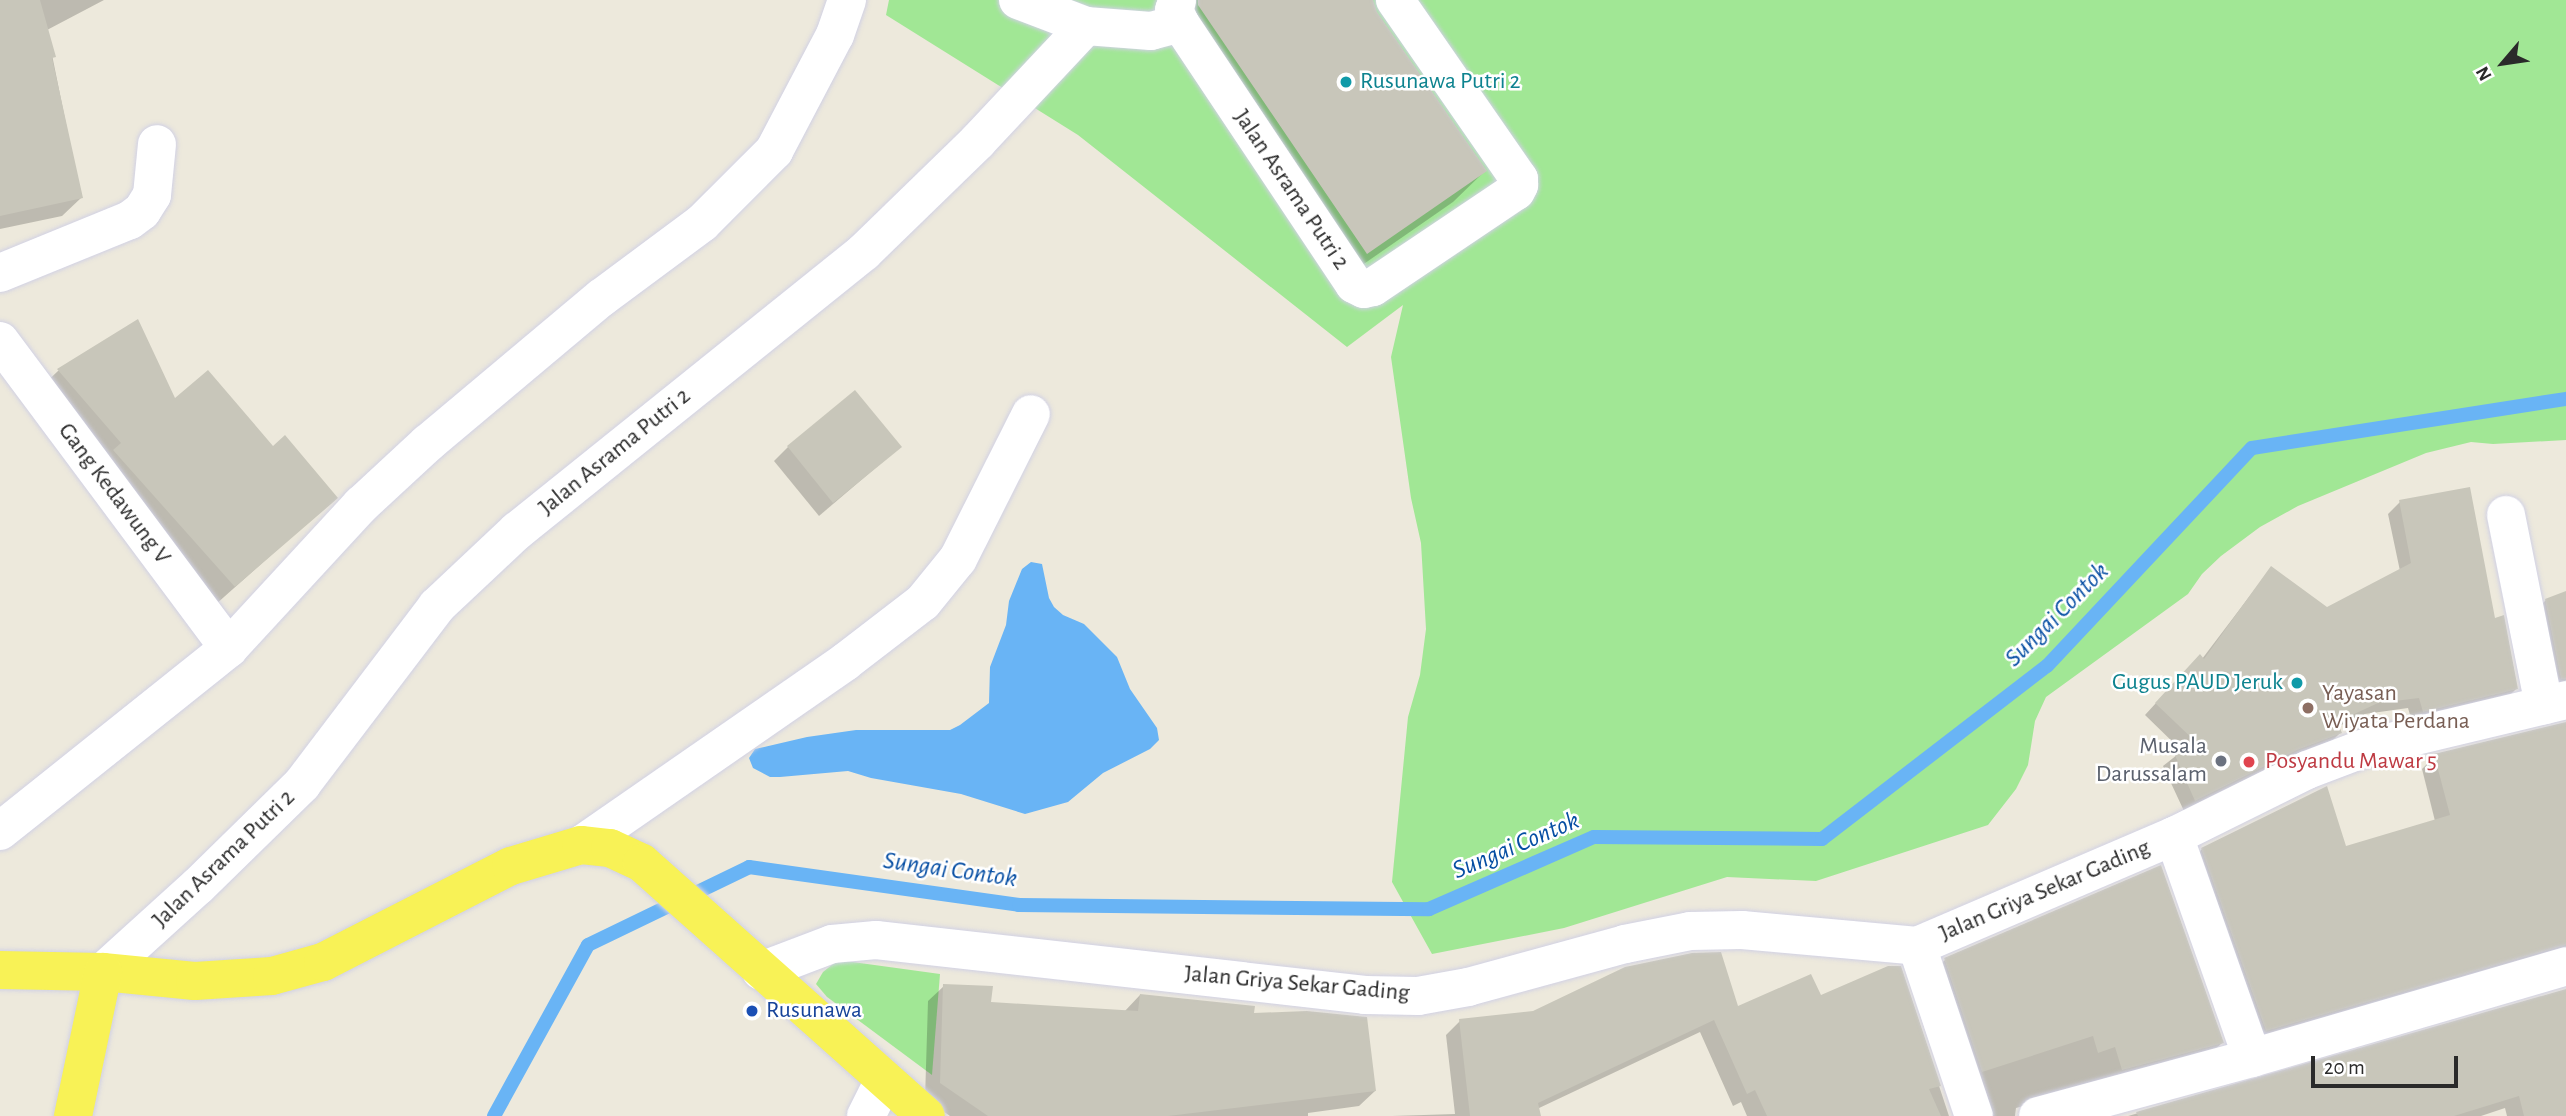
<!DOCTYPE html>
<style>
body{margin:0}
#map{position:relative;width:2566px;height:1116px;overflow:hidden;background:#ede9dc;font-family:"Alegreya Sans",sans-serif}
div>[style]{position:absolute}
.green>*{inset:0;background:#a1e795}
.water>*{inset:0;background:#69b4f5}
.shadow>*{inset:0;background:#0003}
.stream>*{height:14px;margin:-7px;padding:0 7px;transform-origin:7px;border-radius:7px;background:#69b4f5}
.building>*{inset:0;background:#c8c6ba}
.roads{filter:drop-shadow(0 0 2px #d1d1e4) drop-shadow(0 0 2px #d1d1e4)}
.minor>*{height:38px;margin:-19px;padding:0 19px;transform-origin:19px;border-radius:19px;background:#fff}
.major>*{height:38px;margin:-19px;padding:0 19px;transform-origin:19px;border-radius:19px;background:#f8f256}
.dots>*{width:19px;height:19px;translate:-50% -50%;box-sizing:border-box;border:4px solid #fff;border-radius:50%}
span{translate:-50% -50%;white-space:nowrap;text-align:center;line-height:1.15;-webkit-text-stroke:5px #fff;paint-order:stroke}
.culture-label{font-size:24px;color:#0d838f}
.left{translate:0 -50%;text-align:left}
.right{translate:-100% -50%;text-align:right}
.street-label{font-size:24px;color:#2a2a2a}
.education-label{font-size:24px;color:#785e54}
.worship-label{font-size:24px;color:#5b616d}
.health-label{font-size:24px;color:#be3a42}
.transit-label{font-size:24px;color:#164399}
.water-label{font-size:26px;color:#064ea3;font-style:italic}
.north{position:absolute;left:2468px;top:28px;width:70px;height:70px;-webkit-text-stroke:5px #fff;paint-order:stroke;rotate:241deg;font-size:19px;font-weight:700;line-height:28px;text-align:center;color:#2a2a2a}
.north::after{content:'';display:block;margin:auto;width:24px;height:32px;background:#2a2a2a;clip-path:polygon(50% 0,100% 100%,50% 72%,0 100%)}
.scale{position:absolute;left:2311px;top:1056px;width:147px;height:32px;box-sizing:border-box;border:4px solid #2a2a2a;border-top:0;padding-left:9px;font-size:21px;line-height:24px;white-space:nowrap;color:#2a2a2a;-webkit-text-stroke:5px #fff;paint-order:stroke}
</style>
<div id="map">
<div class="green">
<div style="clip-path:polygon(889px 0,2566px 0,2566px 440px,2493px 444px,2471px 442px,2426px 453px,2298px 506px,2260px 527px,2221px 556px,2202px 574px,2188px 594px,2046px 697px,2035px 721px,2028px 765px,2016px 789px,1988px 825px,1816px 881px,1727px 877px,1564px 928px,1432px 954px,1392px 882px,1408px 717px,1420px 675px,1426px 629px,1421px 543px,1411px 498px,1391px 357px,1403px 305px,1347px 347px,1078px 135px,886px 15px)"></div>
<div style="clip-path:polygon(838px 960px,940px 974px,932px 1075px,827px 997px,816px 984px,823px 972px)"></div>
</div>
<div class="water">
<div style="clip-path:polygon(1031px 562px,1042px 564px,1049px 598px,1054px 607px,1063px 615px,1084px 624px,1117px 657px,1130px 689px,1157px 728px,1159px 740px,1150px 749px,1103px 773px,1068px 802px,1025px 814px,961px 794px,871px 778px,848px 771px,780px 777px,770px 777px,753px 768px,749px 758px,755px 749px,807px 737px,856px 730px,950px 730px,960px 725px,989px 703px,990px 667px,1006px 625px,1009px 601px,1022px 569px)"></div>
</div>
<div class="shadow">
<div style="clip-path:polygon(0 0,104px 0,47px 30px,81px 198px,62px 216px,0 229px)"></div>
<div style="clip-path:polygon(1195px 0,1372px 0,1375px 13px,1485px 171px,1453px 202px,1335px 284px,1167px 36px)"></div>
<div style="clip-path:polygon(137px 321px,175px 400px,272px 449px,336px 497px,215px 605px,39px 389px,58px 371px)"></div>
<div style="clip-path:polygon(788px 447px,900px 447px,819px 516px,774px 461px)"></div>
<div style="clip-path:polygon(2400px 502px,2494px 620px,2517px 688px,2505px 700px,2412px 722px,2408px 708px,2365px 714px,2337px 727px,2340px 733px,2329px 744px,2184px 811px,2163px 766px,2182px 751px,2145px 715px,2188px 668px,2202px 659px,2271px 568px,2327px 609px,2400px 571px,2388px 514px)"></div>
<div style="clip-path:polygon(2566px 593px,2566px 697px,2559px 692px,2532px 614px,2546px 600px)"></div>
<div style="clip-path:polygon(2566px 724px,2566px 963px,2252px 1044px,2189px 863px,2202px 849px,2344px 848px,2435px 821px,2422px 769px,2435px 756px)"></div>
<div style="clip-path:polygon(1945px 960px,2222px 1043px,2208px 1056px,2016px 1108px,2015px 1116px,1979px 1116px,1931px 973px)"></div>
<div style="clip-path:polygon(1900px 968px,1949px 1116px,1747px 1116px,1741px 1102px,1733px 1106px,1700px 1032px,1537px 1109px,1539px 1116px,1392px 1116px,1455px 1114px,1446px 1035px,1460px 1021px,1737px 1008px,1820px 997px)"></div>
<div style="clip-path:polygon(944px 986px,990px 1003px,1124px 1012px,1140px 995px,1252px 1014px,1375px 1091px,1359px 1106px,1308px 1113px,1308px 1116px,950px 1116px,925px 1099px,928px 1001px)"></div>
<div style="clip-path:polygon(2566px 991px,2566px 1116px,2507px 1116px,2505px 1108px,2481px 1116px,2128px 1116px)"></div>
</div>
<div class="stream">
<div style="left:494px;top:1116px;width:195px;rotate:-61.2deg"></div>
<div style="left:588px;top:945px;width:179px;rotate:-25.8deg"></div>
<div style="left:749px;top:867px;width:273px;rotate:8deg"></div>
<div style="left:1019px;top:905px;width:410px;rotate:0.6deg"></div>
<div style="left:1429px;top:909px;width:180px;rotate:-23.6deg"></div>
<div style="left:1594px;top:837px;width:228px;rotate:0.5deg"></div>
<div style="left:1822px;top:839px;width:284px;rotate:-37.6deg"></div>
<div style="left:2047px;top:666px;width:299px;rotate:-46.8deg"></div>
<div style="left:2252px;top:448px;width:318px;rotate:-8.9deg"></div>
</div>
<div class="building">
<div style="clip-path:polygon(0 0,40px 0,56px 57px,52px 58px,83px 198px,0 216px)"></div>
<div style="clip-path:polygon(1198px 0,1373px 0,1377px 12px,1487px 171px,1367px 254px,1198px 5px)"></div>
<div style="clip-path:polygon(138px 319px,175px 398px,208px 370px,273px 446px,285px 435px,338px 498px,235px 587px,113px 450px,121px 443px,57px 369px)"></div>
<div style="clip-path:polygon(855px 390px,902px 447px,833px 503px,787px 446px)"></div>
<div style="clip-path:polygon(2470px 487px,2495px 618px,2504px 615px,2518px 689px,2423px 712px,2419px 698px,2378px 703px,2337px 722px,2342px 733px,2297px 750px,2195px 801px,2174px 753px,2197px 743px,2155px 703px,2200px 654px,2204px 659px,2271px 566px,2327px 607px,2411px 563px,2399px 500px)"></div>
<div style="clip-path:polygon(2566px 591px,2566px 679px,2561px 679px,2545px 599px)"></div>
<div style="clip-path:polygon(2566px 722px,2566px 945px,2266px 1031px,2201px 848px,2327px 786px,2346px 846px,2450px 815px,2434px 754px)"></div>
<div style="clip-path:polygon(2161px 865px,2224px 1043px,2122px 1070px,2115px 1047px,2098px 1053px,2093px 1036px,1982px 1072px,1944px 958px)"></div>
<div style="clip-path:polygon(1721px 952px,1738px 1006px,1811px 974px,1821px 995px,1888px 966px,1901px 966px,1941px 1086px,1929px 1089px,1941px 1116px,1767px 1116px,1755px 1090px,1747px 1094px,1714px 1020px,1538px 1103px,1541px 1116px,1470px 1116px,1459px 1019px,1533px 1011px,1625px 967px,1692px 953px)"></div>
<div style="clip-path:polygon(943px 984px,993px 986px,991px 1002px,1138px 1011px,1140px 994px,1255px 1006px,1254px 1013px,1307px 1011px,1367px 1017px,1376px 1091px,1168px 1116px,988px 1116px,940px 1083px)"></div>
<div style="clip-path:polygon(2566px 989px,2566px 1116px,2524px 1116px,2519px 1096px,2454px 1116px,2138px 1116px,2136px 1112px)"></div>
</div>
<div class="roads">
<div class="minor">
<div style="left:1018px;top:0;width:73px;rotate:20.9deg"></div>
<div style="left:1177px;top:1px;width:9px;rotate:108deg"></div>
<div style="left:1174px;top:10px;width:14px;rotate:65deg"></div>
<div style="left:1180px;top:23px;width:314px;rotate:56.3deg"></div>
<div style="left:1354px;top:284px;width:11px;rotate:27deg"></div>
<div style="left:1364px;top:289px;width:9px;rotate:-13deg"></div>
<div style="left:1373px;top:287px;width:172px;rotate:-33.9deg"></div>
<div style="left:1516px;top:191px;width:7px;rotate:-63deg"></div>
<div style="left:1519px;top:185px;width:6px;rotate:-90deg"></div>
<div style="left:1519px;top:179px;width:218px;rotate:-124.7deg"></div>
<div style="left:0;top:273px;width:140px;rotate:-22.2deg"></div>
<div style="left:130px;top:220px;width:15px;rotate:-37deg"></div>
<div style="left:142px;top:211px;width:19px;rotate:-58deg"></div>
<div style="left:152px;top:195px;width:51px;rotate:-84.4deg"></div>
<div style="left:0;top:341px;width:383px;rotate:53.3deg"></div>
<div style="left:2506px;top:515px;width:194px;rotate:78.7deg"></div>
<div style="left:0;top:831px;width:293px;rotate:-38.6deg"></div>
<div style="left:229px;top:648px;width:195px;rotate:-47.3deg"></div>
<div style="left:361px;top:505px;width:91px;rotate:-42.8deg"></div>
<div style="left:428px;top:443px;width:226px;rotate:-40deg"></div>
<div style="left:601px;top:298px;width:126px;rotate:-36.6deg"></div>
<div style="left:702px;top:223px;width:102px;rotate:-45deg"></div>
<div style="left:774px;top:151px;width:131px;rotate:-62.3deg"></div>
<div style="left:835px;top:35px;width:37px;rotate:-71deg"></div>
<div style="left:2174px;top:836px;width:235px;rotate:70.6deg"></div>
<div style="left:581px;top:845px;width:321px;rotate:-34.7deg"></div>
<div style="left:845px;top:662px;width:98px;rotate:-37.6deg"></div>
<div style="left:923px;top:602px;width:55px;rotate:-50.9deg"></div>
<div style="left:958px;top:559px;width:162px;rotate:-63.3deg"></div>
<div style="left:1917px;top:946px;width:179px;rotate:71.5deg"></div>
<div style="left:761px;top:971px;width:76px;rotate:-20.8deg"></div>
<div style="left:832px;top:944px;width:44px;rotate:-5.2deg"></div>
<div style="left:876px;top:940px;width:492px;rotate:6.4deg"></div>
<div style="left:1365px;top:995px;width:53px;rotate:1.1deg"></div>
<div style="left:1418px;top:996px;width:51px;rotate:-10.2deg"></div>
<div style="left:1468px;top:987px;width:163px;rotate:-15.3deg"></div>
<div style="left:1625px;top:944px;width:66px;rotate:-11.3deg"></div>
<div style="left:1690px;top:931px;width:52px;rotate:-1.1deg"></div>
<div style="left:1742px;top:930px;width:176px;rotate:5.2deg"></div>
<div style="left:1917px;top:946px;width:280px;rotate:-23.2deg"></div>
<div style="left:2174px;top:836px;width:148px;rotate:-26.4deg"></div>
<div style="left:2307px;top:770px;width:62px;rotate:-20.8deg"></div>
<div style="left:2365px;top:748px;width:207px;rotate:-13.4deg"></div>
<div style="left:103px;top:972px;width:128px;rotate:-42.2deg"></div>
<div style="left:198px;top:886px;width:146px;rotate:-44.4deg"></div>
<div style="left:302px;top:784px;width:223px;rotate:-52.8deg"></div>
<div style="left:437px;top:606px;width:110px;rotate:-43.2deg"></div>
<div style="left:517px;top:531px;width:445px;rotate:-38.8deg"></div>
<div style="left:864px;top:252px;width:158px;rotate:-44.2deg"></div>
<div style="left:977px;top:142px;width:159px;rotate:-46.8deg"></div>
<div style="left:1086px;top:26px;width:65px;rotate:4.4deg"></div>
<div style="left:1151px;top:31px;width:30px;rotate:-15deg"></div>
<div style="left:866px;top:1116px;width:40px;rotate:-63.4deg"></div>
<div style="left:2038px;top:1116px;width:222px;rotate:-15.2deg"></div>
<div style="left:2252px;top:1058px;width:327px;rotate:-16.3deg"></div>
</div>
<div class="major">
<div style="left:0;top:970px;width:103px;rotate:1.1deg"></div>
<div style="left:103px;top:972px;width:92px;rotate:5.6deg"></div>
<div style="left:195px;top:981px;width:77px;rotate:-3.7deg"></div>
<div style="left:272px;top:976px;width:53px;rotate:-15.4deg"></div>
<div style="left:323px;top:962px;width:211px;rotate:-27.1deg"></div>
<div style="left:511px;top:866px;width:73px;rotate:-16.7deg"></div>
<div style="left:581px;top:845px;width:29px;rotate:6deg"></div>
<div style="left:610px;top:848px;width:35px;rotate:25deg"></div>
<div style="left:642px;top:863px;width:380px;rotate:41.7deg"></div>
<div style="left:73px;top:1116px;width:147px;rotate:-78.2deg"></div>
</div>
</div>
<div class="dots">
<div style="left:1346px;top:82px;background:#0f9aa8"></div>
<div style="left:2297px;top:683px;background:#0f9aa8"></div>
<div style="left:2308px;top:708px;background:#8d6e63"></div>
<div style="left:2221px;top:761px;background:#6b7280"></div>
<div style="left:2249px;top:762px;background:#e0444e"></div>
<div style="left:752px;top:1011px;background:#1a4fb4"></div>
</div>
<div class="culture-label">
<span class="left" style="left:1360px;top:82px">Rusunawa Putri 2</span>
<span class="right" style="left:2283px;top:683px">Gugus PAUD Jeruk</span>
</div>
<div class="street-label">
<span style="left:1291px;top:190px;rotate:56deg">Jalan Asrama Putri 2</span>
<span style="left:615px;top:452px;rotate:-39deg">Jalan Asrama Putri 2</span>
<span style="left:114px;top:494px;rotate:53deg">Gang Kedawung V</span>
<span style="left:224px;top:859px;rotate:-44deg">Jalan Asrama Putri 2</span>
<span style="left:2045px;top:891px;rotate:-23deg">Jalan Griya Sekar Gading</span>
<span style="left:1297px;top:984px;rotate:5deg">Jalan Griya Sekar Gading</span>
</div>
<div class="education-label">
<span class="left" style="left:2322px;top:708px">Yayasan<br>Wiyata Perdana</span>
</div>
<div class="worship-label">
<span class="right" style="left:2207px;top:761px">Musala<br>Darussalam</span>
</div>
<div class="health-label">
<span class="left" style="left:2265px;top:762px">Posyandu Mawar 5</span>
</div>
<div class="transit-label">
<span class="left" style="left:766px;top:1011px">Rusunawa</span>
</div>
<div class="water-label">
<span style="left:2057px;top:615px;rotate:-45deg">Sungai Contok</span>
<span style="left:1516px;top:846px;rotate:-23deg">Sungai Contok</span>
<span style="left:950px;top:870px;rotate:8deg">Sungai Contok</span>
</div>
<div class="north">N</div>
<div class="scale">20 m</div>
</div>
